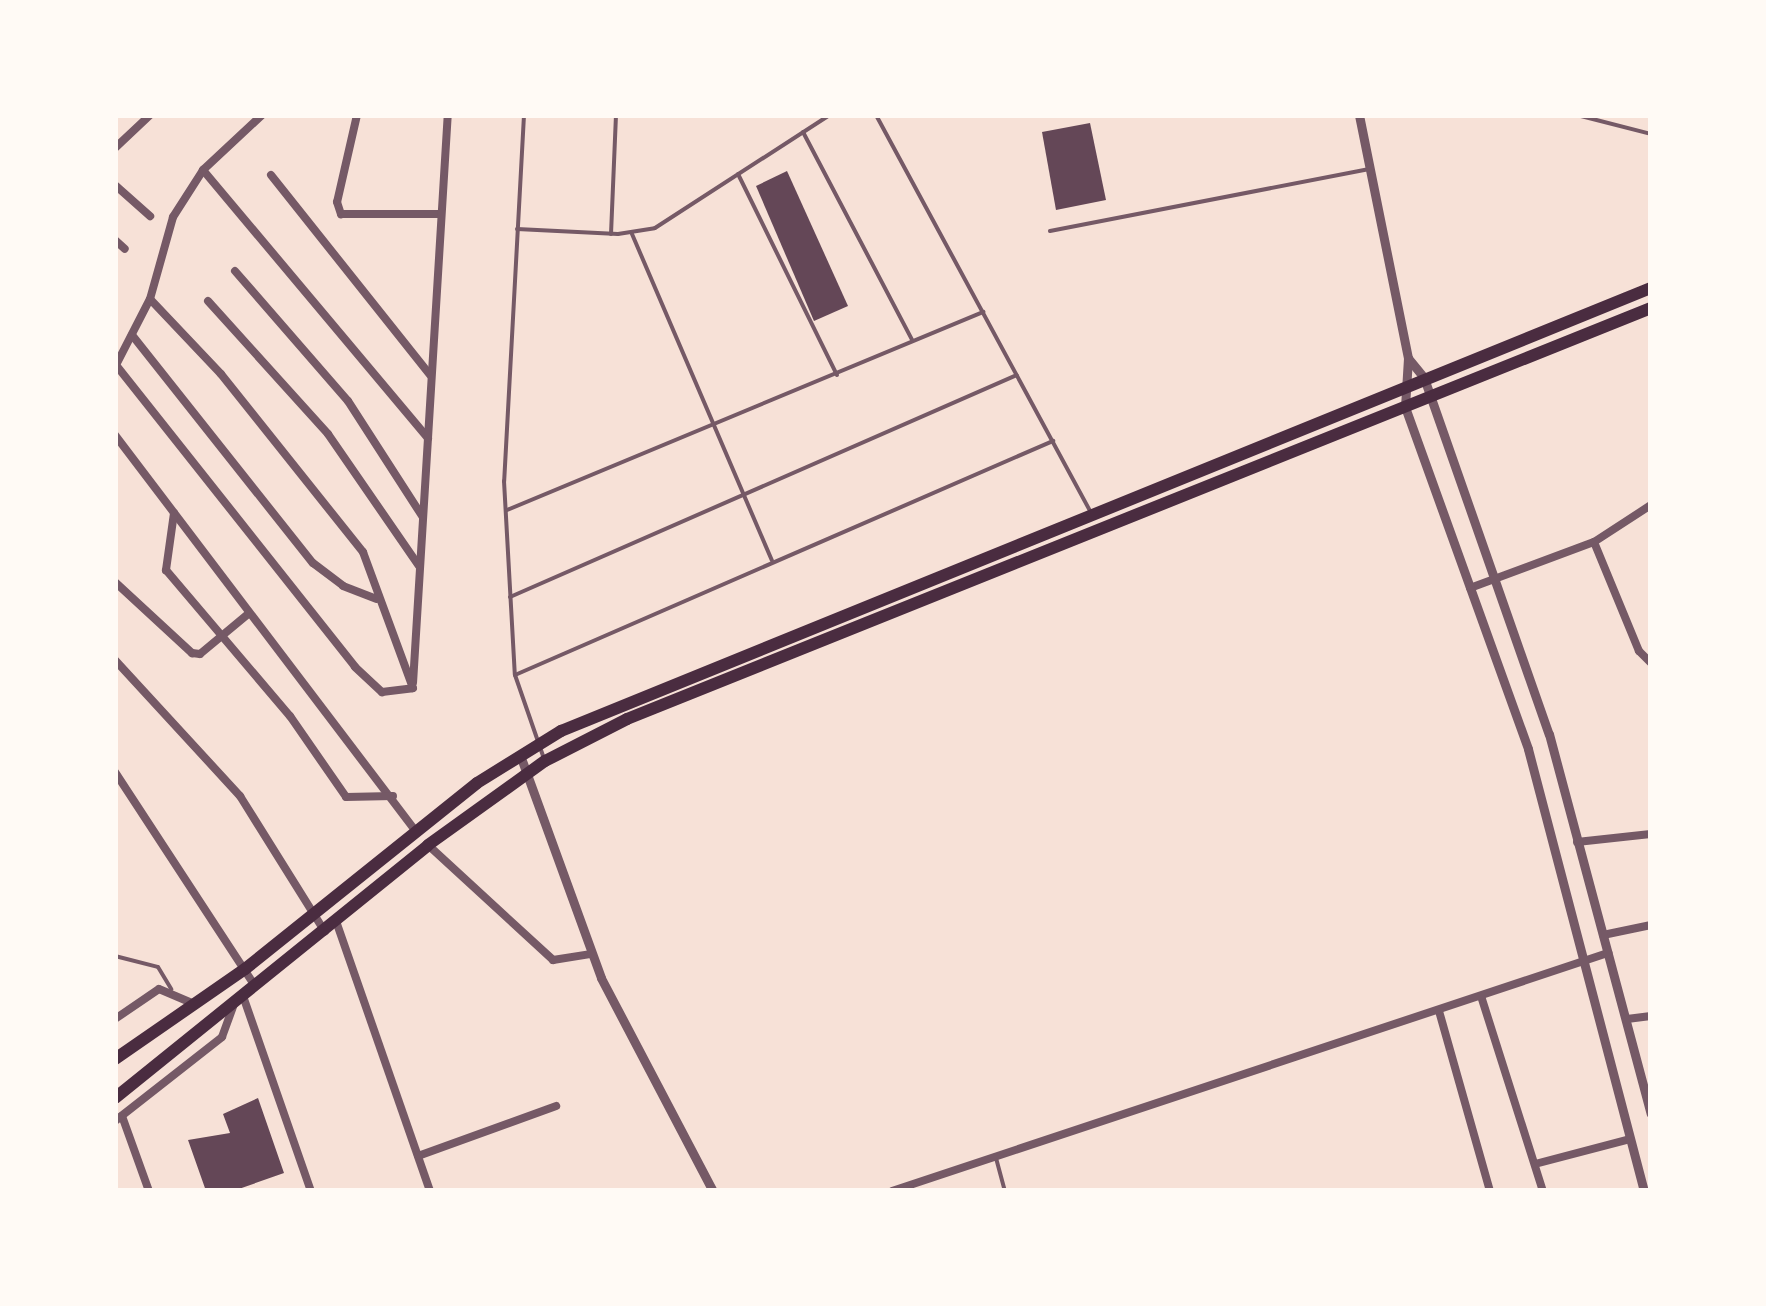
<!DOCTYPE html>
<style>
body{margin:0}
#map{position:relative;width:1766px;height:1306px;overflow:hidden;background:#f7e1d7;font-family:Inter,sans-serif}
div>[style]{position:absolute}
.building>*{inset:0;background:#644757}
.service>*{height:4px;margin:-2px;padding:0 2px;transform-origin:2px;border-radius:2px;background:#755966}
.minor>*{height:8px;margin:-4px;padding:0 4px;transform-origin:4px;border-radius:4px;background:#755966}
.tertiary>*{height:9px;margin:-4.5px;padding:0 4.5px;transform-origin:4.5px;border-radius:4.5px;background:#755966}
.trunk>*{height:12px;margin:-6px;padding:0 6px;transform-origin:6px;border-radius:6px;background:#4a2c40}
span{translate:-50% -50%;white-space:nowrap;text-align:center;line-height:1.15;-webkit-text-stroke:9px #fffaf5;paint-order:stroke}
.frame{position:absolute;inset:0;border:118px solid #fffaf5;pointer-events:none}
</style>
<div id="map">
<div class="building">
<div style="clip-path:polygon(1090px 123px,1106px 200px,1056px 210px,1042px 132px)"></div>
<div style="clip-path:polygon(787px 171px,848px 306px,814px 321px,756px 186px)"></div>
<div style="clip-path:polygon(258px 1098px,284px 1173px,233px 1191px,206px 1191px,188px 1140px,230px 1133px,223px 1114px)"></div>
</div>
<div class="service">
<div style="left:524px;top:115px;width:367px;rotate:93.1deg"></div>
<div style="left:504px;top:481px;width:194px;rotate:86.8deg"></div>
<div style="left:515px;top:675px;width:86px;rotate:70.9deg"></div>
<div style="left:876px;top:115px;width:450px;rotate:61.6deg"></div>
<div style="left:1577px;top:115px;width:76px;rotate:14.4deg"></div>
<div style="left:803px;top:132px;width:235px;rotate:62.3deg"></div>
<div style="left:738px;top:174px;width:224px;rotate:63.8deg"></div>
<div style="left:517px;top:229px;width:101px;rotate:2.8deg"></div>
<div style="left:618px;top:234px;width:37px;rotate:-9deg"></div>
<div style="left:655px;top:228px;width:208px;rotate:-32.9deg"></div>
<div style="left:1050px;top:231px;width:324px;rotate:-11deg"></div>
<div style="left:611px;top:234px;width:119px;rotate:-87.6deg"></div>
<div style="left:632px;top:234px;width:355px;rotate:66.8deg"></div>
<div style="left:507px;top:510px;width:516px;rotate:-22.59deg"></div>
<div style="left:510px;top:597px;width:553px;rotate:-23.65deg"></div>
<div style="left:515px;top:675px;width:587px;rotate:-23.51deg"></div>
<div style="left:115px;top:956px;width:44px;rotate:14.3deg"></div>
<div style="left:158px;top:967px;width:26px;rotate:59deg"></div>
<div style="left:996px;top:1158px;width:34px;rotate:75deg"></div>
</div>
<div class="minor">
<div style="left:357px;top:115px;width:89px;rotate:102.9deg"></div>
<div style="left:337px;top:202px;width:13px;rotate:72deg"></div>
<div style="left:341px;top:214px;width:98px"></div>
<div style="left:115px;top:148px;width:48px;rotate:-43.3deg"></div>
<div style="left:203px;top:170px;width:350px;rotate:50deg"></div>
<div style="left:428px;top:438px;width:245px;rotate:93.5deg"></div>
<div style="left:271px;top:175px;width:256px;rotate:51.5deg"></div>
<div style="left:115px;top:185px;width:47px;rotate:41.5deg"></div>
<div style="left:115px;top:240px;width:13px;rotate:42deg"></div>
<div style="left:235px;top:271px;width:172px;rotate:49deg"></div>
<div style="left:348px;top:401px;width:137px;rotate:57.2deg"></div>
<div style="left:208px;top:301px;width:179px;rotate:47.9deg"></div>
<div style="left:328px;top:434px;width:160px;rotate:55.4deg"></div>
<div style="left:132px;top:335px;width:291px;rotate:51.6deg"></div>
<div style="left:313px;top:563px;width:38px;rotate:37deg"></div>
<div style="left:343px;top:586px;width:36px;rotate:21deg"></div>
<div style="left:116px;top:365px;width:385px;rotate:51.6deg"></div>
<div style="left:355px;top:667px;width:37px;rotate:43deg"></div>
<div style="left:382px;top:692px;width:31px;rotate:-7deg"></div>
<div style="left:413px;top:688px;width:145px;rotate:-110.2deg"></div>
<div style="left:363px;top:552px;width:228px;rotate:-128.6deg"></div>
<div style="left:221px;top:374px;width:103px;rotate:-133.4deg"></div>
<div style="left:115px;top:367px;width:76px;rotate:-62.8deg"></div>
<div style="left:150px;top:299px;width:85px;rotate:-74.3deg"></div>
<div style="left:173px;top:217px;width:56px;rotate:-57.4deg"></div>
<div style="left:203px;top:170px;width:81px;rotate:-43deg"></div>
<div style="left:115px;top:435px;width:497px;rotate:52.8deg"></div>
<div style="left:428px;top:438px;width:324px;rotate:-86.5deg"></div>
<div style="left:174px;top:513px;width:58px;rotate:98deg"></div>
<div style="left:166px;top:570px;width:192px;rotate:49.7deg"></div>
<div style="left:290px;top:716px;width:98px;rotate:55.3deg"></div>
<div style="left:346px;top:797px;width:47px;rotate:-1.2deg"></div>
<div style="left:1594px;top:542px;width:118px;rotate:67.6deg"></div>
<div style="left:1639px;top:651px;width:17px;rotate:45deg"></div>
<div style="left:115px;top:582px;width:105px;rotate:42.7deg"></div>
<div style="left:192px;top:653px;width:8px;rotate:7deg"></div>
<div style="left:200px;top:654px;width:62px;rotate:-39.8deg"></div>
<div style="left:1470px;top:588px;width:132px;rotate:-20.4deg"></div>
<div style="left:1594px;top:542px;width:68px;rotate:-33deg"></div>
<div style="left:115px;top:660px;width:185px;rotate:47.4deg"></div>
<div style="left:240px;top:796px;width:160px;rotate:58deg"></div>
<div style="left:115px;top:772px;width:256px;rotate:56.8deg"></div>
<div style="left:1577px;top:842px;width:74px;rotate:-6.2deg"></div>
<div style="left:428px;top:845px;width:170px;rotate:42.6deg"></div>
<div style="left:553px;top:960px;width:39px;rotate:-9deg"></div>
<div style="left:336px;top:921px;width:286px;rotate:70.8deg"></div>
<div style="left:1603px;top:935px;width:49px;rotate:-11.8deg"></div>
<div style="left:243px;top:996px;width:207px;rotate:70.8deg"></div>
<div style="left:1481px;top:996px;width:205px;rotate:72.4deg"></div>
<div style="left:1439px;top:1011px;width:187px;rotate:74.2deg"></div>
<div style="left:115px;top:1019px;width:53px;rotate:-34.3deg"></div>
<div style="left:159px;top:989px;width:39px;rotate:23deg"></div>
<div style="left:1627px;top:1019px;width:24px;rotate:-7deg"></div>
<div style="left:122px;top:1116px;width:80px;rotate:70.2deg"></div>
<div style="left:115px;top:1121px;width:136px;rotate:-38.1deg"></div>
<div style="left:222px;top:1037px;width:35px;rotate:-70deg"></div>
<div style="left:418px;top:1156px;width:147px;rotate:-19.9deg"></div>
<div style="left:1535px;top:1164px;width:98px;rotate:-14.7deg"></div>
<div style="left:892px;top:1191px;width:755px;rotate:-18.39deg"></div>
</div>
<div class="tertiary">
<div style="left:1359px;top:115px;width:248px;rotate:78.6deg"></div>
<div style="left:1408px;top:358px;width:49px;rotate:93.5deg"></div>
<div style="left:1405px;top:407px;width:363px;rotate:70.2deg"></div>
<div style="left:1528px;top:749px;width:457px;rotate:75.3deg"></div>
<div style="left:1408px;top:358px;width:26px;rotate:51deg"></div>
<div style="left:1424px;top:378px;width:377px;rotate:70.7deg"></div>
<div style="left:1549px;top:734px;width:393px;rotate:75deg"></div>
<div style="left:520px;top:755px;width:237px;rotate:70deg"></div>
<div style="left:601px;top:978px;width:241px;rotate:62.3deg"></div>
</div>
<div class="trunk">
<div style="left:115px;top:1059px;width:158px;rotate:-34.7deg"></div>
<div style="left:245px;top:969px;width:297px;rotate:-38.7deg"></div>
<div style="left:477px;top:783px;width:99px;rotate:-31.8deg"></div>
<div style="left:561px;top:731px;width:1177px;rotate:-22.12deg"></div>
<div style="left:115px;top:1098px;width:402px;rotate:-38.9deg"></div>
<div style="left:428px;top:845px;width:144px;rotate:-35.7deg"></div>
<div style="left:545px;top:761px;width:92px;rotate:-27.1deg"></div>
<div style="left:627px;top:719px;width:1103px;rotate:-21.87deg"></div>
</div>
<div class="frame"></div>
</div>
